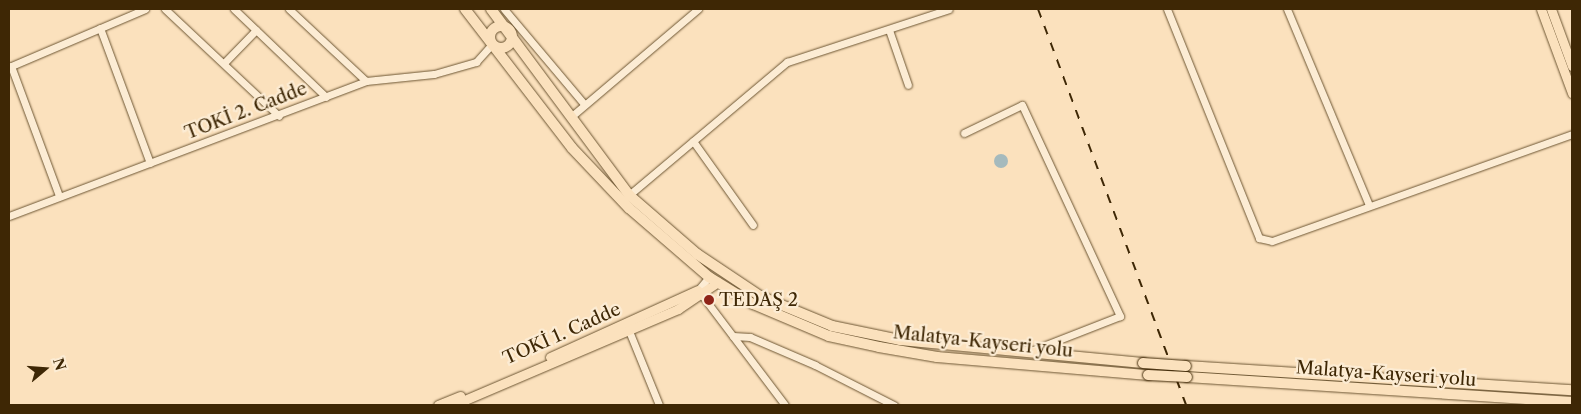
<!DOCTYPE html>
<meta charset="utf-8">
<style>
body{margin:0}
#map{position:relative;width:1581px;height:414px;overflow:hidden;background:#fbe1bd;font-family:"Libre Caslon Text",serif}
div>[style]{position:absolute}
.water>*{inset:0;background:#a5babd}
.round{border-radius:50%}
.roads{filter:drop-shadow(0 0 1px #6d5633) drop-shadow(0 0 1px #6d5633)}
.minor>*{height:7px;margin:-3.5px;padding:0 3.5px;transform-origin:3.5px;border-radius:3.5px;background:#fcecd4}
.major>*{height:9px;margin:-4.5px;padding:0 4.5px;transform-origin:4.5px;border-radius:4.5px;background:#fbe1bd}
.highway>*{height:10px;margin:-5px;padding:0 5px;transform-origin:5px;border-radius:5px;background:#fbe1bd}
.highway>.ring{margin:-5px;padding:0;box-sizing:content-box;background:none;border:10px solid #fbe1bd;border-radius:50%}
.rail>*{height:2px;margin-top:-1px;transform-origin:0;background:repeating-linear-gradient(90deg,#3e2705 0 9px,transparent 0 18px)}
.bridges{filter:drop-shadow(0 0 1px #3e2705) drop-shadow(0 0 1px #3e2705)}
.highway-bridge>*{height:10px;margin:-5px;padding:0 5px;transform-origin:5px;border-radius:5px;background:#fbe1bd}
.dots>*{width:14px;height:14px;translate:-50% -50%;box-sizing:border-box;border:2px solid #fcecd4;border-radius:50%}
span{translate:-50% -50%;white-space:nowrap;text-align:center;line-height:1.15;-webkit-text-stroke:4.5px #fcecd4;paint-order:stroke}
.street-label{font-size:18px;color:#3e2705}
.poi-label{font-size:18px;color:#3e2705}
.left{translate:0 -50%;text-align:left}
.frame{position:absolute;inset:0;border:10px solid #3e2705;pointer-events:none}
.north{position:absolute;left:20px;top:344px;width:50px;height:50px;-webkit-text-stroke:4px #fcecd4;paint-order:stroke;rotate:72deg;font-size:14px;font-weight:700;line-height:20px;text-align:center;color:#3e2705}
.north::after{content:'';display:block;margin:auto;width:18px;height:22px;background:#3e2705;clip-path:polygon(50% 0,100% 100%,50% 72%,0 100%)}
</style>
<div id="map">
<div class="water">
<div class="round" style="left:994px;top:154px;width:14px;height:14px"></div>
</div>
<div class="roads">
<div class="minor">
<div style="left:165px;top:9px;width:156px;rotate:43.2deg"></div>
<div style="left:234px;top:9px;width:127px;rotate:43.7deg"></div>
<div style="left:289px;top:9px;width:105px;rotate:43.1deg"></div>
<div style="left:504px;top:9px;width:124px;rotate:49.9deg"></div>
<div style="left:1167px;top:9px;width:247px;rotate:68.1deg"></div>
<div style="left:1259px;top:238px;width:13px;rotate:13deg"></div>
<div style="left:1272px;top:241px;width:319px;rotate:-19.6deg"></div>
<div style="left:1287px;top:9px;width:212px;rotate:67.3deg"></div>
<div style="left:100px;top:28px;width:144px;rotate:69.7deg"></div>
<div style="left:889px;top:30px;width:58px;rotate:70.9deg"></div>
<div style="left:224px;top:63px;width:46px;rotate:-45.9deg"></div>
<div style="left:11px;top:66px;width:139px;rotate:69.7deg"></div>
<div style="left:9px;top:67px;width:148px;rotate:-23.1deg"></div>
<div style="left:573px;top:115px;width:164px;rotate:-40.3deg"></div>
<div style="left:964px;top:133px;width:64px;rotate:-25.8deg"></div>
<div style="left:1022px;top:105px;width:233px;rotate:65.1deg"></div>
<div style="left:1120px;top:316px;width:97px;rotate:158.7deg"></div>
<div style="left:693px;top:141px;width:103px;rotate:54.5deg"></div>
<div style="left:629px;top:195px;width:207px;rotate:-40.1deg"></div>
<div style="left:787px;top:62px;width:170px;rotate:-18.1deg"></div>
<div style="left:9px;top:216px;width:382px;rotate:-20.7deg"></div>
<div style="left:366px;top:81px;width:68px;rotate:-5.9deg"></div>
<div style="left:434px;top:74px;width:44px;rotate:-15.9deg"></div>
<div style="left:476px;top:62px;width:24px;rotate:-48deg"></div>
<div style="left:709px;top:277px;width:17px;rotate:130deg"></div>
<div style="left:698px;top:290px;width:144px;rotate:52.9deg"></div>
<div style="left:627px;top:326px;width:85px;rotate:67.9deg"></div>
<div style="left:733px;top:336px;width:17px;rotate:3deg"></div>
<div style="left:750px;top:337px;width:71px;rotate:23.3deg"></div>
<div style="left:815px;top:365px;width:89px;rotate:26.9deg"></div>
</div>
<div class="major">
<div style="left:1541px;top:9px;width:90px;rotate:69.7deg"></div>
<div style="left:1551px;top:9px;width:61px;rotate:69.8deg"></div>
<div style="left:550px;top:357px;width:162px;rotate:-24.4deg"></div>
<div style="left:438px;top:405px;width:24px;rotate:-22deg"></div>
<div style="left:453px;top:405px;width:245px;rotate:-23.1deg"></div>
<div style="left:678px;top:309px;width:48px;rotate:-34deg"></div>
</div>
<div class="highway">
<div style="left:465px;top:9px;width:175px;rotate:52.4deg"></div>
<div style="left:572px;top:148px;width:83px;rotate:46.5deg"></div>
<div style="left:629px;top:208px;width:106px;rotate:40.8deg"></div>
<div style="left:709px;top:277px;width:52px;rotate:31.5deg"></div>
<div style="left:753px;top:304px;width:82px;rotate:22.8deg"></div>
<div style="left:829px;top:336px;width:51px;rotate:12.4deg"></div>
<div style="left:879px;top:347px;width:59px;rotate:9.8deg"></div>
<div style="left:937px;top:357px;width:212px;rotate:4.9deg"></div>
<div style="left:491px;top:9px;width:232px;rotate:53.4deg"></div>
<div style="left:629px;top:195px;width:90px;rotate:40.9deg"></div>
<div style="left:697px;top:254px;width:76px;rotate:33.7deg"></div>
<div style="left:760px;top:296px;width:78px;rotate:22.6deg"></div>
<div style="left:832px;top:326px;width:69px;rotate:11.6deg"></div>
<div style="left:900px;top:340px;width:244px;rotate:5.4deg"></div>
<div class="ring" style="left:490px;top:26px;width:12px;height:12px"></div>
<div style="left:1186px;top:366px;width:387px;rotate:3.6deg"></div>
<div style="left:1187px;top:377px;width:386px;rotate:3.7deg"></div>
</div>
</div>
<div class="rail">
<div style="left:1038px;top:9px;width:423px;rotate:69.5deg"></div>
</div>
<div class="bridges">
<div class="highway-bridge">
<div style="left:1143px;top:363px;width:43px;rotate:4deg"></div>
<div style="left:1148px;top:375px;width:39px;rotate:3deg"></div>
</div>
</div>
<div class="dots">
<div style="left:709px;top:300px;background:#8f2418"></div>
</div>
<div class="street-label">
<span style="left:246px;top:111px;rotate:-21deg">TOKİ 2. Cadde</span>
<span style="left:562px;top:334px;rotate:-24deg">TOKİ 1. Cadde</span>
<span style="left:983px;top:342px;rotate:6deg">Malatya-Kayseri yolu</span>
<span style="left:1386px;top:374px;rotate:4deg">Malatya-Kayseri yolu</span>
</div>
<div class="poi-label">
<span class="left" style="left:719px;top:300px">TEDAŞ 2</span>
</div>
<div class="frame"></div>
<div class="north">N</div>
</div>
